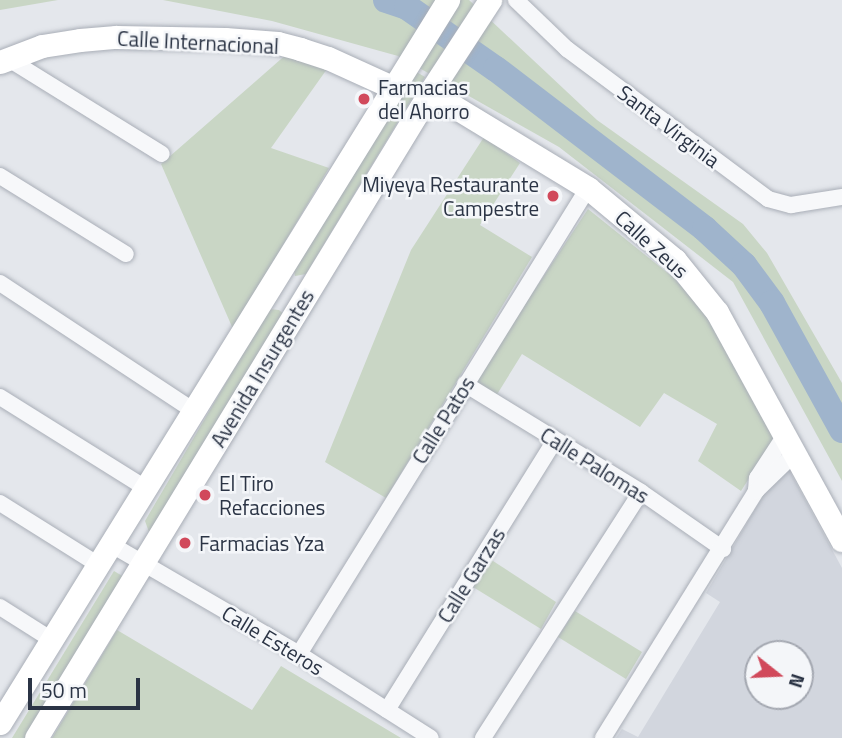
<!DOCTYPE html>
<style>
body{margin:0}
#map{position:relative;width:842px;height:738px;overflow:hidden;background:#e4e7ec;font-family:"Titillium Web",sans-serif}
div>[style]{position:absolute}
.built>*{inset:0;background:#d2d6de}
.green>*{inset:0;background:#c9d6c5}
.river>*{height:26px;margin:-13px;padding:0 13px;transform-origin:13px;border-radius:13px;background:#9fb4cc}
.roads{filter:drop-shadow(0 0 2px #a9aeb7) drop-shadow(0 0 2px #a9aeb7)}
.street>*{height:16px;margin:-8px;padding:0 8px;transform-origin:8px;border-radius:8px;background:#f7f8fa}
.secondary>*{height:23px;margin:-11.5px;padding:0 11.5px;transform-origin:11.5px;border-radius:11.5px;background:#fff}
.dots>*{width:19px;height:19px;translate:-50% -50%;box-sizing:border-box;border:4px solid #f4f6f9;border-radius:50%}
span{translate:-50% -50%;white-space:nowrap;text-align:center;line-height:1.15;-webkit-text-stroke:5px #f4f6f9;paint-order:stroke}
.street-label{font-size:21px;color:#2b3445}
.poi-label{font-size:21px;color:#2b3445}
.left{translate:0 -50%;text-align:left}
.right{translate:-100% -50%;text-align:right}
.north{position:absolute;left:744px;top:640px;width:70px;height:70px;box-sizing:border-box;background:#f4f6f9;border:2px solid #a4a8b1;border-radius:50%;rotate:108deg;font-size:19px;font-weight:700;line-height:28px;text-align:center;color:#2b3445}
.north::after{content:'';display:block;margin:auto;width:24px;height:32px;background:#d1495b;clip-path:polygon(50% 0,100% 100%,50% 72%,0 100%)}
.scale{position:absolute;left:28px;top:678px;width:112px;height:32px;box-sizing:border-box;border:4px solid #2b3445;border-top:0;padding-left:9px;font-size:21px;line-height:24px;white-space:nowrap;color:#2b3445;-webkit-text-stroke:5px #f4f6f9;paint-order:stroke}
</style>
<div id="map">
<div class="built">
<div style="clip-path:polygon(evenodd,788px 468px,842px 568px,842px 738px,616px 738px,622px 729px,638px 737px,720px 602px,706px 593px,764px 494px,788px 468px,758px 654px,800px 654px,800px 696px,758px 696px,758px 654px)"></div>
</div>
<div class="green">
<div style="clip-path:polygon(0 0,58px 0,0 10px)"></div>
<div style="clip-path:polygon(163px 0,469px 0,597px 120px,743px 224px,767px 253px,842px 383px,842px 481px,733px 282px,559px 147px,398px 56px,272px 21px)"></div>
<div style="clip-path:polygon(289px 52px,327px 69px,271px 148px,329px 168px,233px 329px,161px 164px)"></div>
<div style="clip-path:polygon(413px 70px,425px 77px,306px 274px,295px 276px,293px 266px)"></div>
<div style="clip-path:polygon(484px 137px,520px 163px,480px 225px,532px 257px,386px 498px,325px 462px,411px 250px)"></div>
<div style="clip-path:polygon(588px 209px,674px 278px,710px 319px,776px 436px,741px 491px,698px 461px,717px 424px,664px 393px,640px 427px,522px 354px,496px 396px,473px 383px)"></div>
<div style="clip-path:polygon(269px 309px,279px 310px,286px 316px,149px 532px,145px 521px)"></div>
<div style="clip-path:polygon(490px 559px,556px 602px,541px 629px,473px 587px)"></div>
<div style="clip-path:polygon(114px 571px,129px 580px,31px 738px,12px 738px)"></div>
<div style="clip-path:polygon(575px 611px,642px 652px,626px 679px,558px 637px)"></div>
<div style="clip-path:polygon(117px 630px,252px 710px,281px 666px,401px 738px,52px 738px)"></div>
</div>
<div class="river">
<div style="left:386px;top:0;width:22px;rotate:18deg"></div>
<div style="left:407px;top:7px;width:108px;rotate:34.9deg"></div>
<div style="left:496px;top:69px;width:263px;rotate:37.4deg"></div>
<div style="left:705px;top:229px;width:53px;rotate:42.7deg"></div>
<div style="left:744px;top:265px;width:47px;rotate:53.6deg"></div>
<div style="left:772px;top:303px;width:145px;rotate:61.1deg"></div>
</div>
<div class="roads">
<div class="street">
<div style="left:516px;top:0;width:71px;rotate:43.9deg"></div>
<div style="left:567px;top:49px;width:251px;rotate:36.7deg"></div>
<div style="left:768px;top:199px;width:24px;rotate:15deg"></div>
<div style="left:791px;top:205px;width:52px;rotate:-8.9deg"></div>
<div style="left:7px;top:58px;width:182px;rotate:31.8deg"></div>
<div style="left:0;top:176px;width:148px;rotate:31.8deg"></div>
<div style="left:0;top:283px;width:232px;rotate:33.4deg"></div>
<div style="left:465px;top:384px;width:206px;rotate:31.5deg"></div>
<div style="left:641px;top:492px;width:100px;rotate:34.8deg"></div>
<div style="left:0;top:397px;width:173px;rotate:32deg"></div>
<div style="left:756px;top:491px;width:13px;rotate:-86deg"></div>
<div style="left:757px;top:478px;width:51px;rotate:-56.9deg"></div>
<div style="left:0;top:503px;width:117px;rotate:32.1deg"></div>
<div style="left:112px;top:545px;width:216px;rotate:30.2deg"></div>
<div style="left:299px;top:654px;width:156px;rotate:32.5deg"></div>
<div style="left:0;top:607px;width:62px;rotate:32.4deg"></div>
<div style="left:299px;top:654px;width:548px;rotate:-58.19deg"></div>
<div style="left:387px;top:710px;width:318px;rotate:-58.1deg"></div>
<div style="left:483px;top:738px;width:292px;rotate:-57.3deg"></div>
<div style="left:603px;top:738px;width:291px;rotate:-58.2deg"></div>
<div style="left:756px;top:491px;width:54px;rotate:-44.3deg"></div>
</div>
<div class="secondary">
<div style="left:0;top:62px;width:45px;rotate:-20.9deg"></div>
<div style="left:42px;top:46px;width:38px;rotate:-9deg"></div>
<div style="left:80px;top:40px;width:36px;rotate:-5deg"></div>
<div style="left:116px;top:37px;width:109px;rotate:1.1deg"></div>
<div style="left:225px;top:39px;width:53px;rotate:4.3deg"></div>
<div style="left:278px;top:43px;width:23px;rotate:15deg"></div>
<div style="left:300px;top:49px;width:29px;rotate:18deg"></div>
<div style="left:328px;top:58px;width:70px;rotate:24.4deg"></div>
<div style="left:430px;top:92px;width:185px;rotate:31.3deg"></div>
<div style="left:588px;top:188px;width:113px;rotate:39.6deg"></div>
<div style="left:675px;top:260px;width:67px;rotate:51.1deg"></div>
<div style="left:717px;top:312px;width:260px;rotate:61.3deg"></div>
<div style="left:0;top:723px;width:851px;rotate:-58.22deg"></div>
<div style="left:36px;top:738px;width:757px;rotate:-58.62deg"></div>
<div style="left:430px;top:92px;width:110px;rotate:-56.9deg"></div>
</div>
</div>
<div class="dots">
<div style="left:364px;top:99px;background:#d1495b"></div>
<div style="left:553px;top:196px;background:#d1495b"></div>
<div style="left:205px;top:495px;background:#d1495b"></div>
<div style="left:185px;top:543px;background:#d1495b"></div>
</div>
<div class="street-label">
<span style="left:198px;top:42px;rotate:3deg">Calle Internacional</span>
<span style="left:669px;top:126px;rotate:37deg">Santa Virginia</span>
<span style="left:652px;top:244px;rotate:42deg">Calle Zeus</span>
<span style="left:262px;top:368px;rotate:-59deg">Avenida Insurgentes</span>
<span style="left:443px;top:420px;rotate:-58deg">Calle Patos</span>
<span style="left:595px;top:465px;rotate:32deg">Calle Palomas</span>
<span style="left:471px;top:575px;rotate:-58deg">Calle Garzas</span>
<span style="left:273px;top:640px;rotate:31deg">Calle Esteros</span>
</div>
<div class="poi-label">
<span class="left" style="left:378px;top:99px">Farmacias<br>del Ahorro</span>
<span class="right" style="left:539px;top:196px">Miyeya Restaurante<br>Campestre</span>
<span class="left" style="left:219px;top:495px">El Tiro<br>Refacciones</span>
<span class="left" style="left:199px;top:543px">Farmacias Yza</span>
</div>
<div class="north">N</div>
<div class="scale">50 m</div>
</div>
